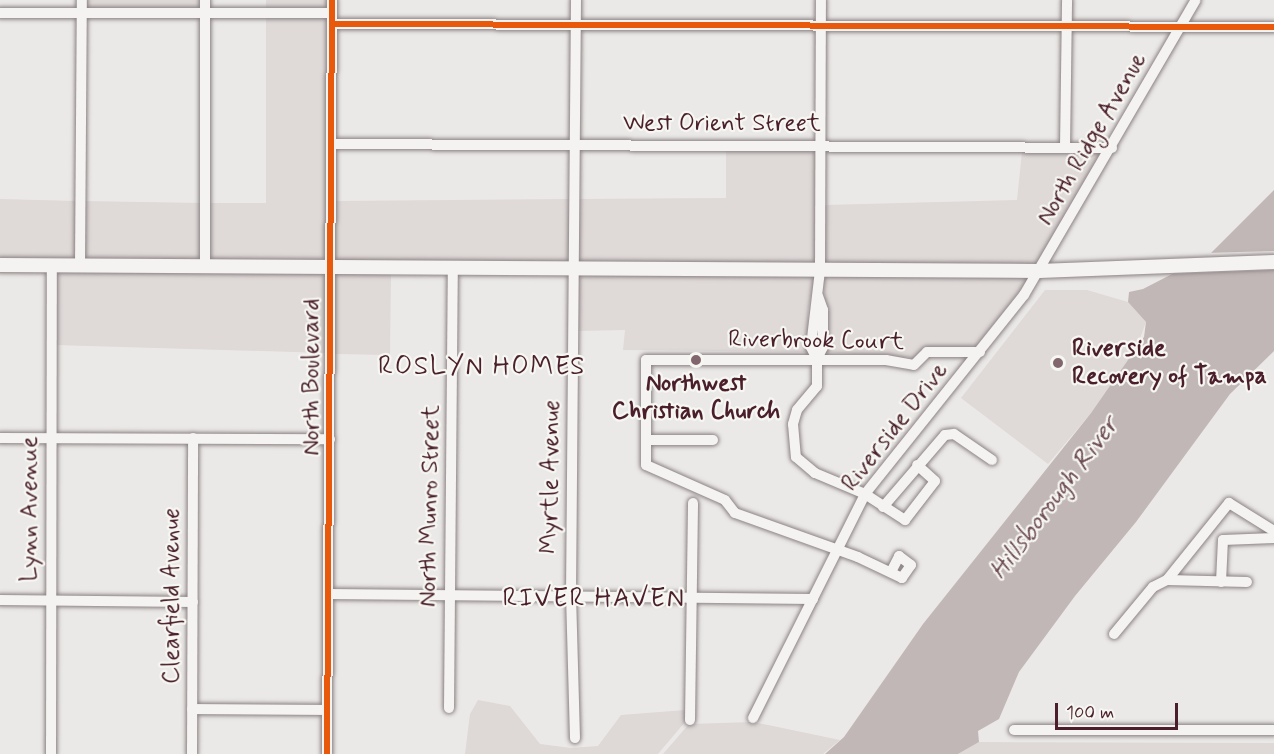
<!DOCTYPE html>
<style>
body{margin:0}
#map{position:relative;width:1274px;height:754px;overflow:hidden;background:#ebe9e7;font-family:Mynerve,sans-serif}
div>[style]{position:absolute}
.built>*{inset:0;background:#dfd9d8}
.green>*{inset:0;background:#ded8d7}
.water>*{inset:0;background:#c2b7b7}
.pier>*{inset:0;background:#ebe9e7}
.roads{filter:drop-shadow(0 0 2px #8b8283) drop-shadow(0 0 2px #8b8283)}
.minor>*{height:10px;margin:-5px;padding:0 5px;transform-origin:5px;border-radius:5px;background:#f4f3f1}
.major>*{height:14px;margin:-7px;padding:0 7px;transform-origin:7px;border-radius:7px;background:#f4f3f1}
.cycleway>*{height:6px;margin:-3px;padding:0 3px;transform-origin:3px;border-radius:3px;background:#e8590c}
.dots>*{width:16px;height:16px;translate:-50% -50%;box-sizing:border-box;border:3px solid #f6f6f2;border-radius:50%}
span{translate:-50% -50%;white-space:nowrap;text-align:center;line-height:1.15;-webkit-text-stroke:4.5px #f6f6f2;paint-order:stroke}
.street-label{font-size:24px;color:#4a1f2b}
.poi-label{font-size:24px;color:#4a1f2b;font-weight:700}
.left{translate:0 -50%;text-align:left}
.neighbourhood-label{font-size:26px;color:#4a1f2b;letter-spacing:1.5px}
.water-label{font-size:26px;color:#6e4d55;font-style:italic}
.scale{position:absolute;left:1055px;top:703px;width:123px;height:27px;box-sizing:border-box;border:3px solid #4a1f2b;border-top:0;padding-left:8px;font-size:18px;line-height:21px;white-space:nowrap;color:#4a1f2b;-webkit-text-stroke:4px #f6f6f2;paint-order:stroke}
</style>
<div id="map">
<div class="built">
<div style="clip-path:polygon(266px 0,328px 0,328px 8px,266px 8px)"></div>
<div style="clip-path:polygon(328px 17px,326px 264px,209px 261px,209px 203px,266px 203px,266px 18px)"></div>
<div style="clip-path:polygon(726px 150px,816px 150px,815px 265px,579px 264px,579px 199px,726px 198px)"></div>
<div style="clip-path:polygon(1022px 152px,1104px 153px,1036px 266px,824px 265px,825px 205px,1017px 200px)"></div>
<div style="clip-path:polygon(0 199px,76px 201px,75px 260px,0 260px)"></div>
<div style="clip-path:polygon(571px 199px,570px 264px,335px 264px,335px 201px)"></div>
<div style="clip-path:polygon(84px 201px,201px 203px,201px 261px,84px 260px)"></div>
<div style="clip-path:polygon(56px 270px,326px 274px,326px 353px,56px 345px)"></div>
<div style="clip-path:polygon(335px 274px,391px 274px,390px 355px,335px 354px)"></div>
<div style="clip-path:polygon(579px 274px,815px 274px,808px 311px,809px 352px,623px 350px,625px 330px,578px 331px)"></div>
<div style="clip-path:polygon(824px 274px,1031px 275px,978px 348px,914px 358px,826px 352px)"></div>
<div style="clip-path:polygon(1045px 290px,1087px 290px,1128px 302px,1146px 322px,1136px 349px,1091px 413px,1048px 464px,961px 398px)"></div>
</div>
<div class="green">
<div style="clip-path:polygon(85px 0,203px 0,201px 9px,85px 11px)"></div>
<div style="clip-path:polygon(478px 700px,510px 706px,540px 744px,571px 748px,598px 746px,621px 715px,685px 710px,685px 722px,658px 754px,465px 754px,470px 714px)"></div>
<div style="clip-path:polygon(753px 722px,840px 740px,823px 754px,663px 754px,689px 724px)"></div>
<div style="clip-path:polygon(979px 742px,1274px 743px,1274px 754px,958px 754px)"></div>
</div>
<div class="water">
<div style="clip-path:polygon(1274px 190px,1274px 351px,1230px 394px,1136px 522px,1075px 596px,1019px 672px,999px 719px,978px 731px,979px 742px,958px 754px,825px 754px,844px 737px,923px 624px,1091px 413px,1144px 337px,1146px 322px,1128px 302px,1129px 292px,1143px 289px,1209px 255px)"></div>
</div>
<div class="pier">
<div style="clip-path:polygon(1274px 251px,1274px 270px,1166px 274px,1205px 253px)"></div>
</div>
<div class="roads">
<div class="minor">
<div style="left:0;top:13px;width:332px"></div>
<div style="left:332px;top:24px;width:942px;rotate:0.18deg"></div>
<div style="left:332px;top:144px;width:780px;rotate:0.29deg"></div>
<div style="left:1065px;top:148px;width:148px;rotate:-89.2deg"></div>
<div style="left:80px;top:265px;width:265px;rotate:-89.6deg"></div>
<div style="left:205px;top:266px;width:266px;rotate:-90deg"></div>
<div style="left:818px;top:296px;width:15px;rotate:70deg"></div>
<div style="left:823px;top:310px;width:37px;rotate:90deg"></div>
<div style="left:823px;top:347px;width:13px;rotate:117deg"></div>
<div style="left:817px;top:359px;width:27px;rotate:90deg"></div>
<div style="left:817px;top:386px;width:31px;rotate:130deg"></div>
<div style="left:797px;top:410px;width:15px;rotate:106deg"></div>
<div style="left:793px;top:424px;width:33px;rotate:85deg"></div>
<div style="left:796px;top:457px;width:25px;rotate:40deg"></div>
<div style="left:815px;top:473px;width:54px;rotate:22.8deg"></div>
<div style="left:865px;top:494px;width:48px;rotate:33deg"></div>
<div style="left:905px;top:520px;width:49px;rotate:-52.4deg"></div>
<div style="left:935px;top:481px;width:24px;rotate:-138deg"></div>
<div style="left:817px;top:359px;width:13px;rotate:-117deg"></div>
<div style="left:811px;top:347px;width:78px;rotate:-83.3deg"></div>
<div style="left:820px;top:270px;width:270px;rotate:-89.8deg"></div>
<div style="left:0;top:438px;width:330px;rotate:0.2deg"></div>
<div style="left:646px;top:440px;width:67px"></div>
<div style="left:883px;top:507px;width:95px;rotate:-49.3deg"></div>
<div style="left:945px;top:435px;width:9px;rotate:-6deg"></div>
<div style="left:954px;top:434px;width:46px;rotate:34.4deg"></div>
<div style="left:891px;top:572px;width:18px;rotate:-63deg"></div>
<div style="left:899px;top:556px;width:15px;rotate:37deg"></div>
<div style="left:911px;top:565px;width:16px;rotate:125deg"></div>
<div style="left:902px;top:578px;width:49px;rotate:-154.5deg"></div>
<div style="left:858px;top:557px;width:131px;rotate:-160.3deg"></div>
<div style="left:735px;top:513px;width:16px;rotate:-128deg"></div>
<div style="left:725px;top:500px;width:86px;rotate:-156.1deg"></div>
<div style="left:646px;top:465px;width:105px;rotate:-90deg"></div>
<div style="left:646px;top:360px;width:240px"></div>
<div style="left:886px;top:360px;width:28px;rotate:10deg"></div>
<div style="left:914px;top:365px;width:18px;rotate:-45deg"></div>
<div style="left:927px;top:352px;width:53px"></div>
<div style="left:1167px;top:580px;width:80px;rotate:1.4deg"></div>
<div style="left:1221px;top:582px;width:42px;rotate:-87.3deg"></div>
<div style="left:1223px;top:540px;width:51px;rotate:-2.2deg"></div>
<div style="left:328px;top:594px;width:485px;rotate:0.6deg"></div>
<div style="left:0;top:600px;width:193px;rotate:0.6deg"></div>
<div style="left:1114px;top:634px;width:61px;rotate:-50.3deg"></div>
<div style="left:1153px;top:587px;width:16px;rotate:-27deg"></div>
<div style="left:1167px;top:580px;width:99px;rotate:-51.2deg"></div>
<div style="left:1229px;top:503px;width:53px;rotate:31.9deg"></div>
<div style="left:449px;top:708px;width:439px;rotate:-89.5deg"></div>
<div style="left:192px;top:709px;width:135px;rotate:0.4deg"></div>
<div style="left:753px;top:718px;width:250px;rotate:-63.4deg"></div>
<div style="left:865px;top:494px;width:255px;rotate:-51.4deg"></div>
<div style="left:1024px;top:295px;width:341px;rotate:-59.8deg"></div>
<div style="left:690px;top:720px;width:217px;rotate:-89.2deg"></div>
<div style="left:1014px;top:730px;width:260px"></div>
<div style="left:575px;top:738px;width:142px;rotate:-91.6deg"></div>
<div style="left:571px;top:596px;width:596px;rotate:-89.52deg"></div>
<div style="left:51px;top:754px;width:489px;rotate:-89.9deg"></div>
<div style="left:192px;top:754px;width:316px;rotate:-89.8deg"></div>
<div style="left:327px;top:754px;width:754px;rotate:-89.62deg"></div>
</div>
<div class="major">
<div style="left:0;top:265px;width:1039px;rotate:0.33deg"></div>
<div style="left:1039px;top:271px;width:235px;rotate:-2.2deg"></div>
</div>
</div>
<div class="cycleway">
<div style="left:332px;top:24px;width:942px;rotate:0.18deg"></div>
<div style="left:327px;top:754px;width:754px;rotate:-89.62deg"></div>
</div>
<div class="dots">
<div style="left:696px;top:360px;background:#82666d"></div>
<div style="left:1058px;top:363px;background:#82666d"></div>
</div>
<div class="street-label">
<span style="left:722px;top:124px">West Orient Street</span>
<span style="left:1092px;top:139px;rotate:-60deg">North Ridge Avenue</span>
<span style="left:816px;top:341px;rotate:1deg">Riverbrook Court</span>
<span style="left:312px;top:377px;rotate:-90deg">North Boulevard</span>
<span style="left:895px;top:427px;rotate:-52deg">Riverside Drive</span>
<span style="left:551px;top:477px;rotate:-89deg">Myrtle Avenue</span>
<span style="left:430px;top:506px;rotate:-89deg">North Munro Street</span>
<span style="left:30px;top:509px;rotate:-90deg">Lynn Avenue</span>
<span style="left:172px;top:596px;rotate:-90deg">Clearfield Avenue</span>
</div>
<div class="poi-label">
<span class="left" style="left:1072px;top:363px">Riverside<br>Recovery of Tampa</span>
<span style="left:696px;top:398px">Northwest<br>Christian Church</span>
</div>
<div class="neighbourhood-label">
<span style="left:482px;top:368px">ROSLYN HOMES</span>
<span style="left:594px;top:600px">RIVER HAVEN</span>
</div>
<div class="water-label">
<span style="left:1055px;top:499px;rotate:-53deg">Hillsborough River</span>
</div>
<div class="scale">100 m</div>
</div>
